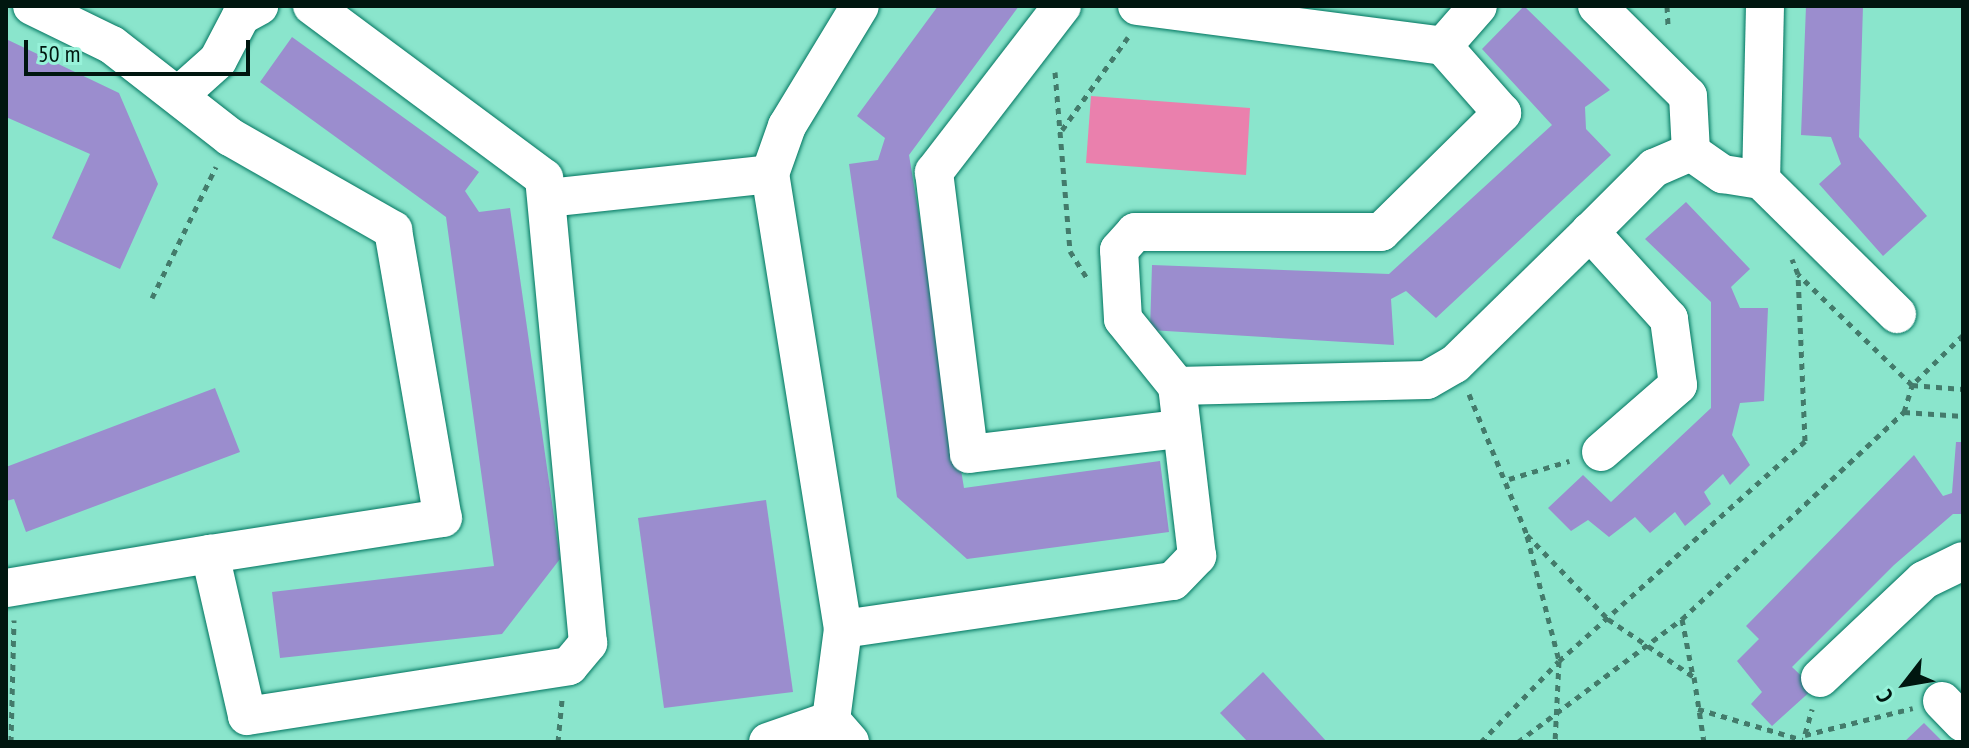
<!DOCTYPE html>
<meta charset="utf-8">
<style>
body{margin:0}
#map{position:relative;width:1969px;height:748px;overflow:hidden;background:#8ae5cc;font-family:"PT Sans Narrow",sans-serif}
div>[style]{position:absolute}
.green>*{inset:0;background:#ea80ad}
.building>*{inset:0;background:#9b8dce}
.path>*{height:5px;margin-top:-2.5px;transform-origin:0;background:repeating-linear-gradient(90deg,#437b6b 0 6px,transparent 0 12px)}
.roads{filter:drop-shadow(0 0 2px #017560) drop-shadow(0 0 2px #017560)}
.minor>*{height:38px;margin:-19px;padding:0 19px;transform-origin:19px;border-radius:19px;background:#fff}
span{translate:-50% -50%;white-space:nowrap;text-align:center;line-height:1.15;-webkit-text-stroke:8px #97f2d9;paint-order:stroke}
.frame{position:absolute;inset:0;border:8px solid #00160f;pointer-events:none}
.north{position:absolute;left:1865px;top:644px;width:80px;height:80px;-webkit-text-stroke:6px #97f2d9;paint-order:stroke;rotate:239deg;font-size:22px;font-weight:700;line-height:32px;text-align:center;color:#00160f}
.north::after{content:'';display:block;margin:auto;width:28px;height:36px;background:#00160f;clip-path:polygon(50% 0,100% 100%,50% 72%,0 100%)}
.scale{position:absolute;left:24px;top:40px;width:226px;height:36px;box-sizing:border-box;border:4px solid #00160f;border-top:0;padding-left:10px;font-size:24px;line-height:28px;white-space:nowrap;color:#00160f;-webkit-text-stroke:6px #97f2d9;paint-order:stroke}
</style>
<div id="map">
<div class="green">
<div style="clip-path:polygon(1091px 96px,1250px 108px,1246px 175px,1086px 163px)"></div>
</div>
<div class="building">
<div style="clip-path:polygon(938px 6px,1019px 6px,909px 155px,964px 488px,1160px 461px,1169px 532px,967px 559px,897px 497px,849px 164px,878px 160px,885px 138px,857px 116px)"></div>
<div style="clip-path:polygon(1524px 6px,1610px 90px,1585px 107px,1586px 129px,1611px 155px,1436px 318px,1406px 291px,1391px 299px,1394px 345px,1150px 330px,1152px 265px,1389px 274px,1552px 125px,1482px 49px)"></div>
<div style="clip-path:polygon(1806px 6px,1863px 6px,1859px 137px,1927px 216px,1883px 256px,1819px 184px,1841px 164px,1831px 137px,1801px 135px)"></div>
<div style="clip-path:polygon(292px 37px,479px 172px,465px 191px,479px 212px,510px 208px,560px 559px,502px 634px,280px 658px,272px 592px,494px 566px,446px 217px,260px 82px)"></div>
<div style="clip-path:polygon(6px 39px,119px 93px,158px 184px,120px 269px,52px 238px,90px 154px,6px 117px)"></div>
<div style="clip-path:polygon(1686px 202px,1750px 269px,1731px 287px,1740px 308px,1768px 308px,1764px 401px,1740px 403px,1732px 435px,1750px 465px,1730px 485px,1723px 474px,1704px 492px,1711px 504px,1685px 526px,1675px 512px,1650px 533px,1635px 517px,1609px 537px,1588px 520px,1571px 531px,1548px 508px,1583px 475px,1611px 502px,1711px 408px,1711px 302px,1645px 239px)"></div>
<div style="clip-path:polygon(215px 388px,240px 452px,26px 532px,14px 499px,6px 501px,6px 467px)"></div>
<div style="clip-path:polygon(1956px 442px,1963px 442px,1963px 514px,1953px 514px,1894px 565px,1792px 667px,1814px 688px,1772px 726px,1751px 704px,1762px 692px,1737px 661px,1759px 639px,1746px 626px,1914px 455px,1943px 496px,1952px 493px)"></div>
<div style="clip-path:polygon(766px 500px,793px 692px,664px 708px,638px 518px)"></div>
<div style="clip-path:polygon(1263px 672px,1327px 742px,1248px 742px,1220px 713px)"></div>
<div style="clip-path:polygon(1924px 723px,1943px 742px,1904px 742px)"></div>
</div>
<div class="path">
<div style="left:1667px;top:6px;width:22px;rotate:87deg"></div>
<div style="left:1055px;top:72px;width:180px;rotate:85.2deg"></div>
<div style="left:1070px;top:251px;width:31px;rotate:58deg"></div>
<div style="left:1062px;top:130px;width:114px;rotate:-54.6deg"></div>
<div style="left:152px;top:298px;width:146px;rotate:-64deg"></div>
<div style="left:1963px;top:335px;width:71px;rotate:135.6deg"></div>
<div style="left:1912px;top:385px;width:51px;rotate:4.5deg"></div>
<div style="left:1469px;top:394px;width:152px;rotate:67.6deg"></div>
<div style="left:1527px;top:535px;width:117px;rotate:46deg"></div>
<div style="left:1608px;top:619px;width:104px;rotate:34deg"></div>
<div style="left:1694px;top:677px;width:66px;rotate:81.3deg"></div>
<div style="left:1904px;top:412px;width:59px;rotate:3.9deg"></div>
<div style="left:1509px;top:479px;width:63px;rotate:-16.7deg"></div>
<div style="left:1527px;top:536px;width:129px;rotate:75.6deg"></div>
<div style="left:1559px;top:661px;width:81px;rotate:92.8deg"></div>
<div style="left:1682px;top:619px;width:58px;rotate:79.1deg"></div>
<div style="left:1698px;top:709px;width:109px;rotate:16.4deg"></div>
<div style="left:1805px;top:734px;width:26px;rotate:-74deg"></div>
<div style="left:1805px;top:735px;width:111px;rotate:-14deg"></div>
<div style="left:11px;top:742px;width:122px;rotate:-88.6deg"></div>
<div style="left:558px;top:742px;width:42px;rotate:-84.6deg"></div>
<div style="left:1481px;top:742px;width:112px;rotate:-46.1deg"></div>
<div style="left:1559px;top:661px;width:330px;rotate:-41.8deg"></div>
<div style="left:1805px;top:441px;width:166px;rotate:-92.4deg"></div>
<div style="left:1518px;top:742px;width:205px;rotate:-36.9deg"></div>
<div style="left:1682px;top:619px;width:304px;rotate:-43deg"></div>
<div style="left:1904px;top:412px;width:28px;rotate:-73deg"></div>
<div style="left:1912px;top:385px;width:159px;rotate:-135.8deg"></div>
<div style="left:1798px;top:274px;width:16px;rotate:-112deg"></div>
</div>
<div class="roads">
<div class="minor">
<div style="left:32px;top:6px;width:89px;rotate:26deg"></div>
<div style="left:112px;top:45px;width:150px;rotate:37.9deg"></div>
<div style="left:230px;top:137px;width:188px;rotate:29.7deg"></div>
<div style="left:393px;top:230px;width:292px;rotate:80.2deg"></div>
<div style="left:443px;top:518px;width:236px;rotate:171.2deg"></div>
<div style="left:1062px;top:6px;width:210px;rotate:127.6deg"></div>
<div style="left:934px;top:172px;width:284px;rotate:82.9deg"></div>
<div style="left:969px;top:454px;width:212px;rotate:-6.8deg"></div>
<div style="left:1137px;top:6px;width:309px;rotate:7.4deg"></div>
<div style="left:1443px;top:46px;width:53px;rotate:-48.8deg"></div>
<div style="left:1597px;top:6px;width:128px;rotate:44.7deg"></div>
<div style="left:1688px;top:96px;width:56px;rotate:86.9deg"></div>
<div style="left:1765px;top:6px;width:174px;rotate:91.3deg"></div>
<div style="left:1761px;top:180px;width:191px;rotate:44.6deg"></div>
<div style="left:179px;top:95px;width:52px;rotate:-41.9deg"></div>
<div style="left:218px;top:60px;width:50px;rotate:-62.4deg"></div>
<div style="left:241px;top:16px;width:21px;rotate:-29deg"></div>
<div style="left:547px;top:198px;width:224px;rotate:-6.1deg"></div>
<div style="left:1177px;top:386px;width:86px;rotate:-128.9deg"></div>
<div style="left:1123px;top:319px;width:69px;rotate:-93.3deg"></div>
<div style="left:1119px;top:250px;width:24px;rotate:-48deg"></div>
<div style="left:1135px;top:232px;width:246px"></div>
<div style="left:1381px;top:232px;width:170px;rotate:-44.5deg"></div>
<div style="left:1502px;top:113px;width:89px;rotate:-131.4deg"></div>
<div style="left:1601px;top:452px;width:102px;rotate:-41deg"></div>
<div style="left:1678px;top:385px;width:67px;rotate:-97.8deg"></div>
<div style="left:1669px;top:319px;width:118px;rotate:-132.2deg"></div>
<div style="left:1590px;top:232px;width:91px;rotate:-45deg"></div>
<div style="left:1654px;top:168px;width:40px;rotate:-23.4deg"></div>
<div style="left:1691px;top:152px;width:39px;rotate:35deg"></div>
<div style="left:1723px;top:174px;width:38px;rotate:9deg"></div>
<div style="left:6px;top:588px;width:207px;rotate:-9.5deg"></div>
<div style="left:210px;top:554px;width:166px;rotate:77.1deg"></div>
<div style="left:247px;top:716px;width:326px;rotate:-8.8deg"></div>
<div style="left:569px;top:666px;width:30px;rotate:-50deg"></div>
<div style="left:588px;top:643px;width:467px;rotate:-95.4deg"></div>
<div style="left:544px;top:178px;width:289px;rotate:-143.4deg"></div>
<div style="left:843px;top:629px;width:461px;rotate:-99.1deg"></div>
<div style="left:770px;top:174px;width:51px;rotate:-70.5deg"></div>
<div style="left:787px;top:126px;width:140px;rotate:-58.7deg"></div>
<div style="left:1820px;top:678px;width:143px;rotate:-43.3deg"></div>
<div style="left:1924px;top:580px;width:43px;rotate:-26deg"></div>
<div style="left:1942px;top:701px;width:30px;rotate:46deg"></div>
<div style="left:768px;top:742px;width:67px;rotate:-19.2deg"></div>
<div style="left:850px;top:742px;width:29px;rotate:-131deg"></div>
<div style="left:831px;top:720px;width:92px;rotate:-82.5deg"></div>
<div style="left:843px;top:629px;width:333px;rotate:-8.3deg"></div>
<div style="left:1173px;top:581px;width:35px;rotate:-46deg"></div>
<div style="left:1197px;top:556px;width:171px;rotate:-96.7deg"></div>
<div style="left:1177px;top:386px;width:250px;rotate:-1.4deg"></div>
<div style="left:1427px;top:380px;width:32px;rotate:-30deg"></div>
<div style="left:1455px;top:364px;width:189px;rotate:-44.4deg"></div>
</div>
</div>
<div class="frame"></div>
<div class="north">С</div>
<div class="scale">50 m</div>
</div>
